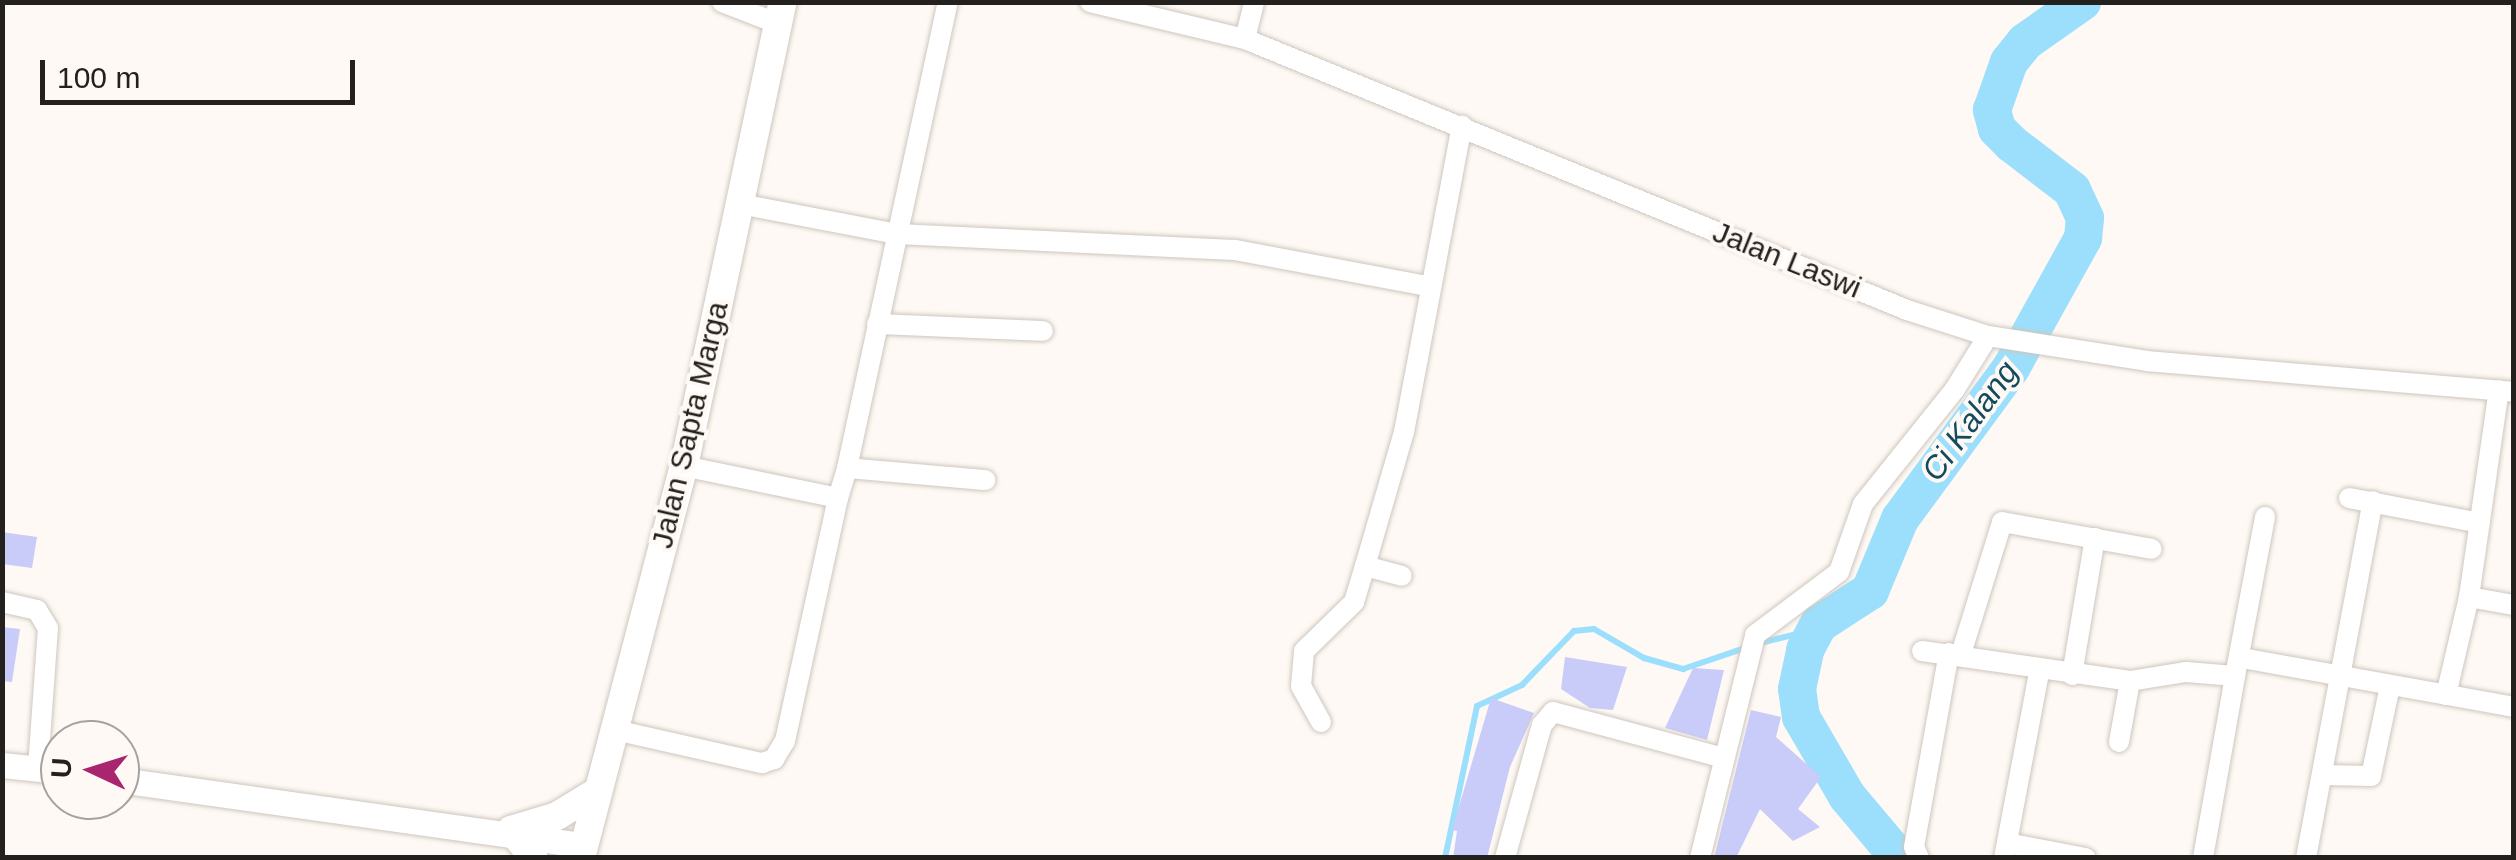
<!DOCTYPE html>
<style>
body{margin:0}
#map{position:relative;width:2516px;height:860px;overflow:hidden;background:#fef9f4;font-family:Helvetica,sans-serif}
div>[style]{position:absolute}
.stream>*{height:6px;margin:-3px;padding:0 3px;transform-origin:3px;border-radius:3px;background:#9cdffc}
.river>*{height:38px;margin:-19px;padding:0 19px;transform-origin:19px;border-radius:19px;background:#9cdffc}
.building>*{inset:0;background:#c9ccf9}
.roads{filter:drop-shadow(0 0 2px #cec6be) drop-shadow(0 0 2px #cec6be)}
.minor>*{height:20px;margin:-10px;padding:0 10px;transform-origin:10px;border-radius:10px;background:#fff}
.tertiary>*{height:25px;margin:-12.5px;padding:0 12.5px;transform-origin:12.5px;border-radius:12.5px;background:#fff}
.secondary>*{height:28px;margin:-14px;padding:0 14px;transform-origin:14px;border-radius:14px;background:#fff}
span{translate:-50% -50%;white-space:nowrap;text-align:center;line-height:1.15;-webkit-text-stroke:8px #fef9f4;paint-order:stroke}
.street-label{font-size:30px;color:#23201d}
.water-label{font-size:32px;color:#124a5e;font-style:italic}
.frame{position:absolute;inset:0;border:5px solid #23201d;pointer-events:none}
.north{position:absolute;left:40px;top:720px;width:100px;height:100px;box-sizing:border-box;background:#fef9f4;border:2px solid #a6a29e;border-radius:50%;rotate:274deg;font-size:28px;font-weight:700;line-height:40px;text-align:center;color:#23201d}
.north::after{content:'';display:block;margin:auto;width:35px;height:45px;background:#a9256f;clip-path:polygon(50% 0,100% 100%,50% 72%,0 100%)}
.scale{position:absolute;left:40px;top:60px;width:315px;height:45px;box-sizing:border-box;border:5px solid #23201d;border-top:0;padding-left:12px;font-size:30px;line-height:35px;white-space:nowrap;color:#23201d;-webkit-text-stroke:8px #fef9f4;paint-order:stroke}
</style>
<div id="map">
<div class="stream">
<div style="left:1760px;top:643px;width:55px;rotate:-13.8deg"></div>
<div style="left:1445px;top:858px;width:155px;rotate:-78.1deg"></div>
<div style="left:1477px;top:706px;width:50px;rotate:-25deg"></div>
<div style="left:1522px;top:685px;width:75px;rotate:-46.1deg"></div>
<div style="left:1574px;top:631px;width:20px;rotate:-6deg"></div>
<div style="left:1594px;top:629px;width:58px;rotate:30.1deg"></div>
<div style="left:1644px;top:658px;width:41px;rotate:15.8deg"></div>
<div style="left:1683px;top:669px;width:69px;rotate:-18.7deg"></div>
</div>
<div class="river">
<div style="left:1899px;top:858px;width:81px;rotate:-130deg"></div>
<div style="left:1847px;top:796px;width:91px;rotate:-120.2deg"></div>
<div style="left:1801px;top:717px;width:28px;rotate:-98deg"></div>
<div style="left:1797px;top:689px;width:40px;rotate:-78deg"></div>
<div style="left:1805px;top:650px;width:30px;rotate:-62deg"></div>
<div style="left:1819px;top:624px;width:61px;rotate:-32.9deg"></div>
<div style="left:1870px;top:591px;width:78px;rotate:-67.4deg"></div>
<div style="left:1900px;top:519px;width:187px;rotate:-53.7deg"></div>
<div style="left:2011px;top:368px;width:149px;rotate:-61deg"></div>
<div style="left:2083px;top:238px;width:20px;rotate:-84deg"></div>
<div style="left:2085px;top:218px;width:31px;rotate:-115deg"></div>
<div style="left:2072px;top:190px;width:76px;rotate:-142.5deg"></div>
<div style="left:2012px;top:144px;width:21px;rotate:-135deg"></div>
<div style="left:1997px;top:129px;width:20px;rotate:-105deg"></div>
<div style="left:1992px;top:110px;width:51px;rotate:-70.5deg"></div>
<div style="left:2009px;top:62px;width:26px;rotate:-51deg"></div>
<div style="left:2025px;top:42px;width:70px;rotate:-35.1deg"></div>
</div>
<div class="building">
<div style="clip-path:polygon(2px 532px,37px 537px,32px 568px,2px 564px)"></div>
<div style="clip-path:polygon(2px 627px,20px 629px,12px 682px,2px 681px)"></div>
<div style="clip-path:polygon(1565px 657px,1627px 667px,1613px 710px,1590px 708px,1561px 689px)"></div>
<div style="clip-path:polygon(1693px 668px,1724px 670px,1707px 740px,1665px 728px)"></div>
<div style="clip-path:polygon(1491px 698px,1534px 713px,1510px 767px,1487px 858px,1453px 858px,1457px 831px,1452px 830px)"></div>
<div style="clip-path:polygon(1751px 710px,1781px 717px,1776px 737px,1821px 777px,1798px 809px,1820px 827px,1793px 841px,1760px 809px,1736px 858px,1714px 858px)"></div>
</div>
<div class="roads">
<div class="minor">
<div style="left:722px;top:2px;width:61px;rotate:21.1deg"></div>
<div style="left:1090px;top:2px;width:159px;rotate:13.4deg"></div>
<div style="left:1245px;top:39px;width:715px;rotate:22.26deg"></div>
<div style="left:1907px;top:310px;width:85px;rotate:17.8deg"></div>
<div style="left:1988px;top:336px;width:161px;rotate:8.9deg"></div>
<div style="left:2147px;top:361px;width:368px;rotate:4.8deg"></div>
<div style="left:1245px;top:39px;width:38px;rotate:-76deg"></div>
<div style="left:740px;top:204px;width:160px;rotate:10.8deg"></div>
<div style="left:897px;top:234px;width:338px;rotate:2.7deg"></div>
<div style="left:1235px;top:250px;width:195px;rotate:10.6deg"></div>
<div style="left:877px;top:324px;width:166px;rotate:2.4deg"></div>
<div style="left:847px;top:468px;width:477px;rotate:-77.8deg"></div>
<div style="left:838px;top:498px;width:31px;rotate:-73deg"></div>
<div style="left:847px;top:468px;width:139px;rotate:5deg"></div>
<div style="left:2349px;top:498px;width:133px;rotate:10.8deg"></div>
<div style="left:1365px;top:566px;width:38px;rotate:15deg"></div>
<div style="left:2469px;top:597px;width:46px;rotate:10.1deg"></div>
<div style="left:2px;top:602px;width:36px;rotate:13deg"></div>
<div style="left:37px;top:610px;width:21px;rotate:59deg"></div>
<div style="left:48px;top:628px;width:140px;rotate:94.1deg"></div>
<div style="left:1922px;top:651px;width:210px;rotate:8.2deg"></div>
<div style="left:2130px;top:681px;width:57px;rotate:-9.1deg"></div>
<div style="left:2186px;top:672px;width:49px;rotate:4.7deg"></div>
<div style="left:2235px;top:676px;width:162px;rotate:-79.3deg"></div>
<div style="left:1961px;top:654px;width:138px;rotate:-72.7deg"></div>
<div style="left:2002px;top:522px;width:152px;rotate:10.2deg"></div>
<div style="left:2242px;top:658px;width:276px;rotate:10.2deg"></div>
<div style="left:2072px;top:675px;width:139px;rotate:-80.5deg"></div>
<div style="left:2446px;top:695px;width:101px;rotate:-76.8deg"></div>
<div style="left:2469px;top:597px;width:209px;rotate:-81.8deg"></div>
<div style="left:1321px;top:722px;width:41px;rotate:-119.1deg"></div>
<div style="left:1301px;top:686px;width:35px;rotate:-85deg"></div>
<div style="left:1304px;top:651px;width:70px;rotate:-44.4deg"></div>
<div style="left:1354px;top:602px;width:38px;rotate:-73deg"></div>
<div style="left:1365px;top:566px;width:140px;rotate:-73.8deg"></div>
<div style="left:1404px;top:432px;width:312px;rotate:-79.3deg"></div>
<div style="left:615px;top:730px;width:151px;rotate:12.7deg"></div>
<div style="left:762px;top:763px;width:13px;rotate:-18deg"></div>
<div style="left:774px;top:759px;width:21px;rotate:-59deg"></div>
<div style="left:785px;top:741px;width:249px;rotate:-77.7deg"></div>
<div style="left:838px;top:498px;width:157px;rotate:-168.3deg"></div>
<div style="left:2119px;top:742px;width:62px;rotate:-79.8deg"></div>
<div style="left:2324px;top:775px;width:47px;rotate:1.2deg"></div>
<div style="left:2371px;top:776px;width:92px;rotate:-78.1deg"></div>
<div style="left:2007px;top:843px;width:80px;rotate:10.8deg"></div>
<div style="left:1505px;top:858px;width:138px;rotate:-74.5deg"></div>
<div style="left:1542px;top:725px;width:17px;rotate:-50deg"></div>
<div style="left:1553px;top:712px;width:176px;rotate:15.1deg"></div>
<div style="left:1700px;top:858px;width:230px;rotate:-76.1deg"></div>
<div style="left:1755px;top:635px;width:105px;rotate:-36.9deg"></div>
<div style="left:1839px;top:572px;width:72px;rotate:-70.6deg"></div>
<div style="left:1863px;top:504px;width:147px;rotate:-51.3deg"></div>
<div style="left:1955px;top:389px;width:62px;rotate:-58.1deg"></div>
<div style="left:1919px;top:858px;width:12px;rotate:-114deg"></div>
<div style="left:1914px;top:847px;width:197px;rotate:-79.8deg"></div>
<div style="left:2004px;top:858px;width:193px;rotate:-79.3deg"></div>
<div style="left:2203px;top:858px;width:185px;rotate:-80deg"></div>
<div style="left:2306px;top:858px;width:363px;rotate:-79.4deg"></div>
</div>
<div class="tertiary">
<div style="left:2px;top:765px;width:58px;rotate:5.9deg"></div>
<div style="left:120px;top:780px;width:469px;rotate:8deg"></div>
</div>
<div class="secondary">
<div style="left:511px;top:830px;width:48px;rotate:-16.9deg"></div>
<div style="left:557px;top:816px;width:48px;rotate:-31.4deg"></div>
<div style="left:511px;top:830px;width:36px;rotate:51deg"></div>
<div style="left:581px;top:858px;width:405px;rotate:-75.3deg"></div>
<div style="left:684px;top:466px;width:474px;rotate:-78deg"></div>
</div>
</div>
<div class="street-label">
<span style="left:1787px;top:260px;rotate:22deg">Jalan Laswi</span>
<span style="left:690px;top:425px;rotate:-77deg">Jalan Sapta Marga</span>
</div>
<div class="water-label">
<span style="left:1970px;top:421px;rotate:-54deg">Ci Kalang</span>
</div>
<div class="frame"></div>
<div class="north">U</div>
<div class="scale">100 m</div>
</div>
